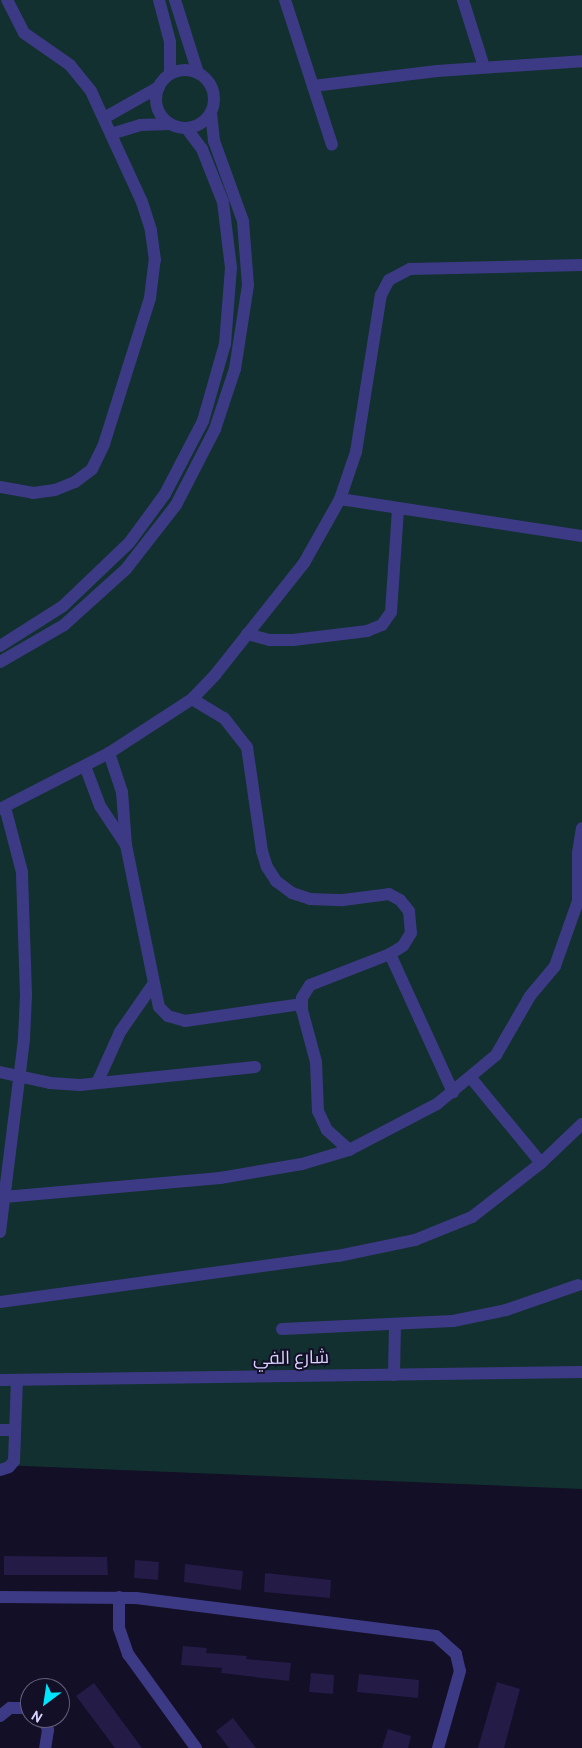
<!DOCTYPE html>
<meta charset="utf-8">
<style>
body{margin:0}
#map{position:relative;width:582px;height:1748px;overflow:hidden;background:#130f26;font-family:Overpass,Cairo,sans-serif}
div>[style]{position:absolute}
.green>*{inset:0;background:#12302f}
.building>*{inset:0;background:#241b47}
.minor>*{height:12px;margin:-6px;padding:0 6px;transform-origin:6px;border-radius:6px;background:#3d3a85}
.minor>.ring{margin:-6px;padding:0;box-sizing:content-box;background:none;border:12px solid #3d3a85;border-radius:50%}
span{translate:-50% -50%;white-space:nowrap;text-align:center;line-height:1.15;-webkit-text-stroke:4px #130f26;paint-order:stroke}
.street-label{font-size:18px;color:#d9d4ff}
.north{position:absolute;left:20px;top:1678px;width:50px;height:50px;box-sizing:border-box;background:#130f26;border:1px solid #625e7d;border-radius:50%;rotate:211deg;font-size:14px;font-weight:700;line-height:20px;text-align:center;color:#d9d4ff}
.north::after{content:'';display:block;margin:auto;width:18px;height:22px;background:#00e5ff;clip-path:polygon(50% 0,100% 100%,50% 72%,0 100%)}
</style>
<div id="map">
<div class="green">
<div style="clip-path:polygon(0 0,582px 0,582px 1489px,0 1465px)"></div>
</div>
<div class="building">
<div style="clip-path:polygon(4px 1556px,107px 1557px,108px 1575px,4px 1575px)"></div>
<div style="clip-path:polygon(135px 1560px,159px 1562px,158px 1580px,134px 1578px)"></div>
<div style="clip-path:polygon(185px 1564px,243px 1571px,241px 1590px,184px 1582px)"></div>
<div style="clip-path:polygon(265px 1573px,331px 1580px,330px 1598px,264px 1592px)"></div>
<div style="clip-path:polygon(183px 1646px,207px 1648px,206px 1653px,247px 1656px,246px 1659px,291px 1663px,289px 1681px,221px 1673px,222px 1668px,181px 1665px)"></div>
<div style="clip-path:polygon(311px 1673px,334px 1675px,333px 1694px,309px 1692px)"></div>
<div style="clip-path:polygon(359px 1674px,419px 1680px,418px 1698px,357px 1692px)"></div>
<div style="clip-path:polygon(497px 1682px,520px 1689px,504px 1748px,478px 1748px)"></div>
<div style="clip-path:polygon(94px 1683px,142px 1748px,115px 1748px,76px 1696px)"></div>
<div style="clip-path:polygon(233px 1718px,256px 1748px,229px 1748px,216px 1731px)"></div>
<div style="clip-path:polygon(388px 1729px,411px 1736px,408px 1748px,382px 1748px)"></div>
</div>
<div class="minor">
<div style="left:159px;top:0;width:43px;rotate:75.3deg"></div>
<div style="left:170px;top:42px;width:32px;rotate:90deg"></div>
<div style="left:175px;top:0;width:77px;rotate:72.5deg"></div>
<div style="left:285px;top:0;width:152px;rotate:72deg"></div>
<div style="left:463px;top:0;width:70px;rotate:72.6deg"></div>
<div class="ring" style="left:156px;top:70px;width:46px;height:46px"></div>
<div style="left:313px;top:86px;width:125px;rotate:-6.9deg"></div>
<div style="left:437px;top:71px;width:145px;rotate:-3.9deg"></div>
<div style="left:104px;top:118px;width:63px;rotate:-29.4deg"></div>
<div style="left:111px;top:134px;width:30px;rotate:-17deg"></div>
<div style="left:140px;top:125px;width:30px;rotate:-2deg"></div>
<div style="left:0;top:487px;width:34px;rotate:10deg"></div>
<div style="left:33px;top:493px;width:22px;rotate:-8deg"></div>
<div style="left:55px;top:490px;width:22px;rotate:-22deg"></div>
<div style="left:75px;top:482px;width:21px;rotate:-37deg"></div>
<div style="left:92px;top:469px;width:28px;rotate:-64deg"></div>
<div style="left:104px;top:444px;width:153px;rotate:-72.5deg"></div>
<div style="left:150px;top:298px;width:38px;rotate:-83deg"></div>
<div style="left:155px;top:260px;width:30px;rotate:-98deg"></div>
<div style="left:151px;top:230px;width:29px;rotate:-108deg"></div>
<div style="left:142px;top:202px;width:122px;rotate:-114.7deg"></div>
<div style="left:91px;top:91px;width:33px;rotate:-129deg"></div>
<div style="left:70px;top:65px;width:56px;rotate:-145.2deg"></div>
<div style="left:24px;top:33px;width:37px;rotate:-117deg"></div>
<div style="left:340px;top:499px;width:245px;rotate:8.7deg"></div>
<div style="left:247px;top:634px;width:24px;rotate:15deg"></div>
<div style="left:270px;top:640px;width:23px"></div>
<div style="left:293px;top:640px;width:75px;rotate:-6.9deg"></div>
<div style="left:367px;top:631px;width:16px;rotate:-22deg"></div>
<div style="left:382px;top:625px;width:16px;rotate:-55deg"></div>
<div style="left:391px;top:612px;width:104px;rotate:-86.1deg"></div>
<div style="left:0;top:646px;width:75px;rotate:-32.4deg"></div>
<div style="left:63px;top:606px;width:91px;rotate:-43.7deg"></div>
<div style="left:129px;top:543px;width:61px;rotate:-53.7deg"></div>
<div style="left:165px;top:494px;width:82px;rotate:-62.5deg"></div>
<div style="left:203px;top:421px;width:80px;rotate:-74.1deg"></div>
<div style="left:225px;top:344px;width:76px;rotate:-85.5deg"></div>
<div style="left:231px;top:268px;width:66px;rotate:-96.9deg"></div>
<div style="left:223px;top:202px;width:57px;rotate:-111.6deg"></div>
<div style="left:202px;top:149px;width:26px;rotate:-127deg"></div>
<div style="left:0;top:662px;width:74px;rotate:-30deg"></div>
<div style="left:64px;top:625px;width:84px;rotate:-42.1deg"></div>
<div style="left:126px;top:569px;width:81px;rotate:-52deg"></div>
<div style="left:176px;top:505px;width:85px;rotate:-62.8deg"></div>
<div style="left:215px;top:429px;width:63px;rotate:-71.6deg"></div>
<div style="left:235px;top:369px;width:85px;rotate:-81.2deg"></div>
<div style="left:248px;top:285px;width:64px;rotate:-94.5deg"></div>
<div style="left:243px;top:221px;width:85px;rotate:-109.9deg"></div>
<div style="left:214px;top:141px;width:28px;rotate:-96deg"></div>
<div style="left:192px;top:699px;width:37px;rotate:31deg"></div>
<div style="left:224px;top:718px;width:37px;rotate:52deg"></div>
<div style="left:247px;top:747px;width:105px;rotate:81.8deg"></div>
<div style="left:262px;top:851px;width:17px;rotate:73deg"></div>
<div style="left:267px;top:867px;width:17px;rotate:57deg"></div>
<div style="left:276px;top:881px;width:20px;rotate:37deg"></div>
<div style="left:292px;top:893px;width:19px;rotate:18deg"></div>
<div style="left:310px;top:899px;width:33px;rotate:2deg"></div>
<div style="left:343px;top:900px;width:46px;rotate:-7.4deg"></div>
<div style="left:389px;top:894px;width:13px;rotate:29deg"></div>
<div style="left:400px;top:900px;width:14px;rotate:51deg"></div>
<div style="left:409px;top:911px;width:22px;rotate:85deg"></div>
<div style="left:411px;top:933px;width:15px;rotate:122deg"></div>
<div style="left:403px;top:946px;width:15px;rotate:148deg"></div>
<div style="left:390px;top:954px;width:86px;rotate:158.8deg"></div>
<div style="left:310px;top:985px;width:15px;rotate:122deg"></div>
<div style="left:302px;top:998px;width:12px;rotate:90deg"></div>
<div style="left:302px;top:1010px;width:54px;rotate:74.9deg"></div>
<div style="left:316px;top:1062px;width:49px;rotate:87.7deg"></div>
<div style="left:318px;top:1111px;width:21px;rotate:65deg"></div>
<div style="left:327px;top:1130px;width:30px;rotate:42deg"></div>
<div style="left:109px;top:753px;width:41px;rotate:71.6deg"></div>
<div style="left:122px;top:792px;width:53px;rotate:85.7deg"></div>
<div style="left:126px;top:845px;width:165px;rotate:78.5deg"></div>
<div style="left:159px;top:1007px;width:13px;rotate:45deg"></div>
<div style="left:168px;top:1016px;width:18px;rotate:16deg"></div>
<div style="left:185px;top:1021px;width:117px;rotate:-8.3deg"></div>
<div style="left:85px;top:766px;width:43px;rotate:69.4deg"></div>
<div style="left:100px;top:806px;width:47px;rotate:56.3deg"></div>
<div style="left:0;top:809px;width:123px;rotate:-27.2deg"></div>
<div style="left:109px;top:753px;width:99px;rotate:-33deg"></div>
<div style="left:192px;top:699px;width:33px;rotate:-46deg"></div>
<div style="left:215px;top:675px;width:143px;rotate:-51.5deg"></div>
<div style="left:304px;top:563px;width:73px;rotate:-60.6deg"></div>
<div style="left:340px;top:499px;width:50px;rotate:-71.2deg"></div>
<div style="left:356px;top:452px;width:159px;rotate:-81deg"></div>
<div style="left:381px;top:295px;width:17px;rotate:-62deg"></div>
<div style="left:389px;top:280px;width:24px;rotate:-28deg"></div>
<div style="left:410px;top:269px;width:172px;rotate:-1.3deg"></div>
<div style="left:390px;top:954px;width:152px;rotate:65.5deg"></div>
<div style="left:0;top:1072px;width:51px;rotate:12.4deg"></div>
<div style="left:50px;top:1083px;width:30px;rotate:4deg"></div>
<div style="left:80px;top:1085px;width:176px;rotate:-5.9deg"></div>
<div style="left:471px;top:1078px;width:110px;rotate:50.5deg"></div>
<div style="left:97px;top:1083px;width:56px;rotate:-65.7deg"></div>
<div style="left:120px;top:1032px;width:56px;rotate:-55.2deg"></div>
<div style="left:4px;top:1197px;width:217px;rotate:-5deg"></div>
<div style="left:220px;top:1178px;width:83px;rotate:-9.7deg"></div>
<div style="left:302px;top:1164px;width:49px;rotate:-16.6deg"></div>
<div style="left:349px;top:1150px;width:99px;rotate:-27.6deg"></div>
<div style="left:437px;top:1104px;width:77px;rotate:-39.7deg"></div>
<div style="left:496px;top:1055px;width:68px;rotate:-60deg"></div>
<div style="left:530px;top:996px;width:39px;rotate:-50deg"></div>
<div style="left:555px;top:966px;width:69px;rotate:-70.5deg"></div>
<div style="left:578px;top:901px;width:48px;rotate:-90deg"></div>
<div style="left:578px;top:853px;width:25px;rotate:-81deg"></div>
<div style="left:0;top:1232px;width:195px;rotate:-82.9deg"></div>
<div style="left:24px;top:1038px;width:43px;rotate:-87.3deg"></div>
<div style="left:26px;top:995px;width:123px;rotate:-91.9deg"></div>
<div style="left:22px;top:872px;width:67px;rotate:-104.7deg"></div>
<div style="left:0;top:1302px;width:341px;rotate:-7.8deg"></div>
<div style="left:338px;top:1256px;width:79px;rotate:-11.7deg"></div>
<div style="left:415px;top:1240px;width:61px;rotate:-22deg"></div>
<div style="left:472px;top:1217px;width:88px;rotate:-38deg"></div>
<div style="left:541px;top:1163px;width:57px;rotate:-43.6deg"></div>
<div style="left:282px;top:1329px;width:171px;rotate:-2.7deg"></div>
<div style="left:453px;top:1321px;width:54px;rotate:-11.7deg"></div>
<div style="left:506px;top:1310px;width:76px;rotate:-19.1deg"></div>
<div style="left:394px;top:1375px;width:50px;rotate:-88.9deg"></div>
<div style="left:0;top:1380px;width:582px;rotate:-0.79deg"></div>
<div style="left:0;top:1430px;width:15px"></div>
<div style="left:0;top:1470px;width:9px;rotate:-18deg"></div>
<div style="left:9px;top:1467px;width:8px;rotate:-50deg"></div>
<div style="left:14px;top:1461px;width:81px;rotate:-87.9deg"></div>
<div style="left:0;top:1597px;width:136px;rotate:0.4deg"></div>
<div style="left:136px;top:1598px;width:302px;rotate:7.2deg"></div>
<div style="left:436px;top:1636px;width:27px;rotate:42deg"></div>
<div style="left:456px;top:1654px;width:17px;rotate:77deg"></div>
<div style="left:460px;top:1671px;width:80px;rotate:105.9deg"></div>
<div style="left:119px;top:1597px;width:31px;rotate:90deg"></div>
<div style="left:119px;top:1628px;width:28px;rotate:71deg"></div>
<div style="left:128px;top:1654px;width:116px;rotate:54.1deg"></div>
<div style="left:0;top:1716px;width:13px;rotate:-39deg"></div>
<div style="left:10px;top:1708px;width:20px"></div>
<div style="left:43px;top:1718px;width:13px;rotate:67deg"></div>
<div style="left:48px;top:1730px;width:18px;rotate:99deg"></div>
</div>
<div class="street-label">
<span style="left:291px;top:1360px;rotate:-1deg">شارع الفي</span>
</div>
<div class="north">N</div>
</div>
